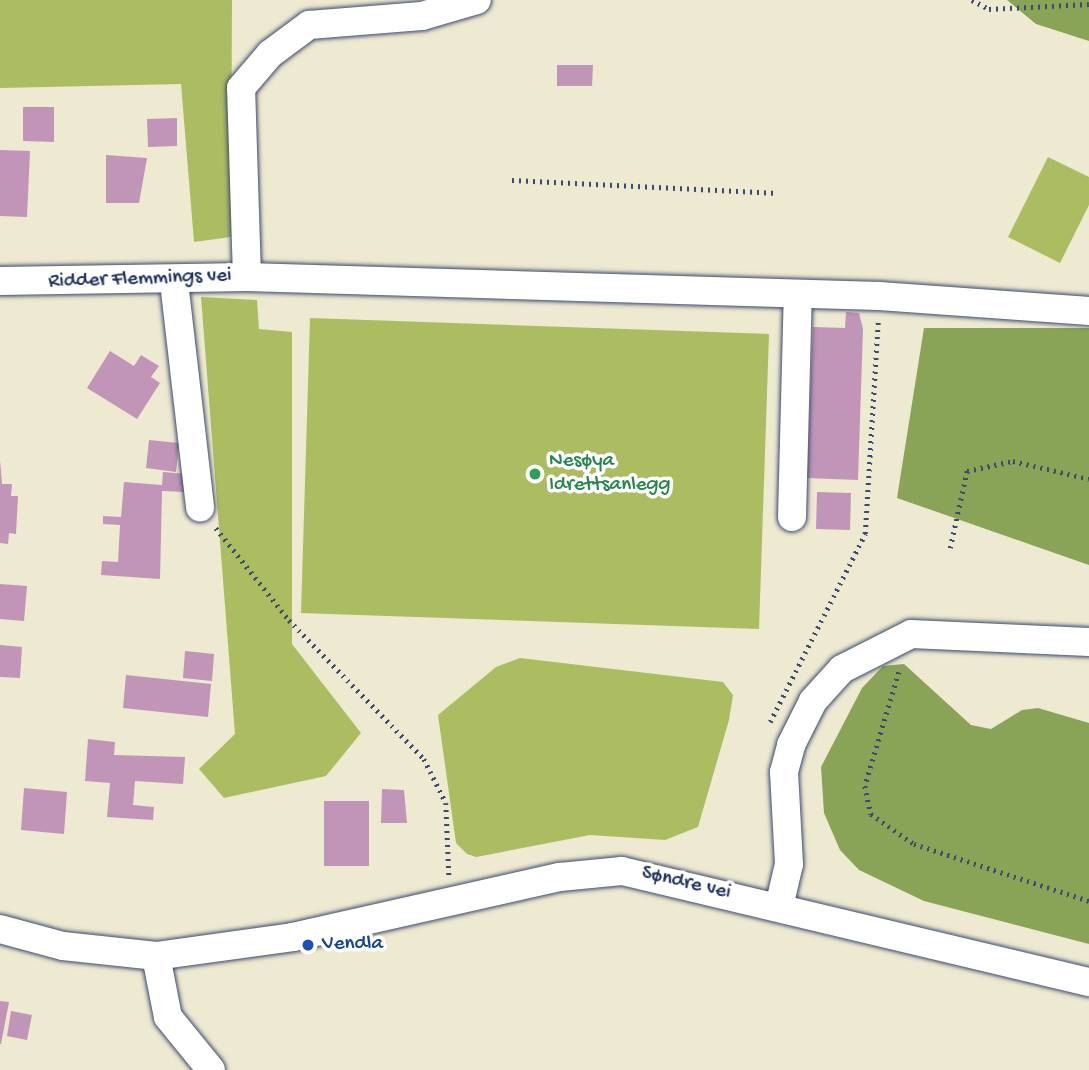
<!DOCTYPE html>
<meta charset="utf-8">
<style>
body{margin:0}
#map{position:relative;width:1089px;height:1070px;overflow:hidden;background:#eee9d1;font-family:"Gochi Hand",sans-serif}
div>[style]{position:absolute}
.green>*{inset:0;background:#acbd61}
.forest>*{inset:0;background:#89a457}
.building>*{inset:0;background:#c195b7}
.path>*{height:4.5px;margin-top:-2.25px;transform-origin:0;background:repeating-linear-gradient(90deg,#3b4b6f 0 2px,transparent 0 7px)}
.roads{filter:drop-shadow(0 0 2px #3b4b6f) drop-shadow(0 0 2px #3b4b6f)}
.minor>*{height:28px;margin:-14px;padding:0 14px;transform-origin:14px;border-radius:14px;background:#fff}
.dots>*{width:19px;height:19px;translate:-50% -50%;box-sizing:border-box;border:4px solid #fff;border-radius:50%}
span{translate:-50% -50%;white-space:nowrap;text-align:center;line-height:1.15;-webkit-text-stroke:7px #fff;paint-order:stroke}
.street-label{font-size:21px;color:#1b2f5e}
.leisure-label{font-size:21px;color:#27864d}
.left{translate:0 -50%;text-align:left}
.transit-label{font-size:21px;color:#164399}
</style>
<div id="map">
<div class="green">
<div style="clip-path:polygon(0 0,232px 0,231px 237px,194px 242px,181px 84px,0 88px)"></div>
<div style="clip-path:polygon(1048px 157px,1089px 177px,1089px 205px,1060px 263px,1008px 237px)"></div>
<div style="clip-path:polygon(201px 297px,257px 300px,259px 329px,292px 332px,292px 644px,361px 733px,326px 776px,224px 798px,199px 769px,235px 734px)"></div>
<div style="clip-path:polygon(310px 318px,769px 334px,759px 629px,301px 613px)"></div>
<div style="clip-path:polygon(520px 658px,723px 682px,733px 695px,729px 720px,698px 827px,665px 840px,590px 835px,476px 857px,467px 854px,456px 843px,438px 715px,496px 667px)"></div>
</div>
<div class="forest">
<div style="clip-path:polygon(1007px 0,1089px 0,1089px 41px,1036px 24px)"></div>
<div style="clip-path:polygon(924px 328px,1089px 328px,1089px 565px,897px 498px)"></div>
<div style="clip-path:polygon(904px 664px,971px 725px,991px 729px,1022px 710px,1038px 708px,1089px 723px,1089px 944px,924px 901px,859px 870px,840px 850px,824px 813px,821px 767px,862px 688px,883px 666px)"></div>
</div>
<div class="building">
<div style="clip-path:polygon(557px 65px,593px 65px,592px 86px,557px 86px)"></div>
<div style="clip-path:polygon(23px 107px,54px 107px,54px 142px,23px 141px)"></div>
<div style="clip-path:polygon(177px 118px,177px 146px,148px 147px,147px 119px)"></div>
<div style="clip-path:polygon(0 150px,30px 151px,27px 217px,0 216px)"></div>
<div style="clip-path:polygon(106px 155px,147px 158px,139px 203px,106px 203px)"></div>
<div style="clip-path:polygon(846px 312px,859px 313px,863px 329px,858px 480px,807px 478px,813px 327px,845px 328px)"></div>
<div style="clip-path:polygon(110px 351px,134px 366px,141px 355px,159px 366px,151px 377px,160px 383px,137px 419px,87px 388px)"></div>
<div style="clip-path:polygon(149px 440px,179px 443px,176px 472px,146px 468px)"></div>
<div style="clip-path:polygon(0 460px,2px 484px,12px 484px,11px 496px,18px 496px,16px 534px,9px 533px,8px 544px,0 543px)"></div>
<div style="clip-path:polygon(163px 472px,186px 474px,185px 492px,162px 491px,160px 579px,101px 575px,102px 561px,118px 562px,120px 525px,103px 524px,103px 516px,121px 517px,124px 482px,162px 485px)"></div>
<div style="clip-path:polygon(817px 492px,851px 493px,850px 530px,816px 529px)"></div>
<div style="clip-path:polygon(0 584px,27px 586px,24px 621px,0 619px)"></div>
<div style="clip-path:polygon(0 645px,22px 647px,20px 678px,0 677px)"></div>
<div style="clip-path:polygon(185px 651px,214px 654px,212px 681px,183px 678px)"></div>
<div style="clip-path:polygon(126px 675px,211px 684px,208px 717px,123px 708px)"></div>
<div style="clip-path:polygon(88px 739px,115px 742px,114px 755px,185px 757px,183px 784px,135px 781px,133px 805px,154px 807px,153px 820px,107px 817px,110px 783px,85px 781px)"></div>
<div style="clip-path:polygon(24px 788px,67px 792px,64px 834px,21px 830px)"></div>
<div style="clip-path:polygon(382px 789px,404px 790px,407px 823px,381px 823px)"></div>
<div style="clip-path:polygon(324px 801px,369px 801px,369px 866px,324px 866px)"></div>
<div style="clip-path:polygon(0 1001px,9px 1002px,1px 1044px,0 1044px)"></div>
<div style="clip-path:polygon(11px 1011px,32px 1015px,27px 1040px,7px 1036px)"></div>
</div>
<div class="path">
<div style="left:972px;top:0;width:19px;rotate:28deg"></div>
<div style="left:989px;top:9px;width:100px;rotate:-2.9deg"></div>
<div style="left:512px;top:180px;width:266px;rotate:2.8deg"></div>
<div style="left:216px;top:528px;width:117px;rotate:51.6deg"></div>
<div style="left:289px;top:620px;width:194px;rotate:45.8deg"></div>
<div style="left:424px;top:759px;width:49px;rotate:63.4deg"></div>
<div style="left:446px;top:803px;width:72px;rotate:87.6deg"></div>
<div style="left:950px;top:548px;width:79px;rotate:-77.6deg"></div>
<div style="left:967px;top:471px;width:47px;rotate:-12.3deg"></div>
<div style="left:1013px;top:461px;width:78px;rotate:13.3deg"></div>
<div style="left:899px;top:672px;width:119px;rotate:106.6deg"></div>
<div style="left:865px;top:786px;width:29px;rotate:78deg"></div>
<div style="left:871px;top:814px;width:52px;rotate:34.9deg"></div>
<div style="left:914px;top:844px;width:184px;rotate:18deg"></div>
<div style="left:770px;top:722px;width:211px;rotate:-63.2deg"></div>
<div style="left:865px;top:534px;width:213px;rotate:-86.5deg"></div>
</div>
<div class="roads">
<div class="minor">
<div style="left:247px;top:277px;width:189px;rotate:-91.8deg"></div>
<div style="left:241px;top:88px;width:45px;rotate:-49.5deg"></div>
<div style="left:270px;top:54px;width:49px;rotate:-36.6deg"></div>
<div style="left:309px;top:25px;width:113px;rotate:-4.6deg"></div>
<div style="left:422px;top:16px;width:57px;rotate:-16.2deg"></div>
<div style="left:0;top:281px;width:247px;rotate:-0.9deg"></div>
<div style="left:247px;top:277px;width:632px;rotate:1.72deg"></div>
<div style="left:879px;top:296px;width:211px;rotate:4.1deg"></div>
<div style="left:174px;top:282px;width:227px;rotate:83.4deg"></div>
<div style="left:792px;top:517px;width:223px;rotate:-88.5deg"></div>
<div style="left:779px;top:907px;width:44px;rotate:-76.9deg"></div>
<div style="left:789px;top:864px;width:92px;rotate:-93.1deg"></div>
<div style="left:784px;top:772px;width:28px;rotate:-75deg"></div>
<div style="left:791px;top:745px;width:49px;rotate:-63.4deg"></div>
<div style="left:813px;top:701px;width:43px;rotate:-47.8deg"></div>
<div style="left:842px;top:669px;width:77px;rotate:-26.9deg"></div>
<div style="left:911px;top:634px;width:178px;rotate:2.6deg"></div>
<div style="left:0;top:929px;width:65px;rotate:15.1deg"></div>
<div style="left:63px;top:946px;width:94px;rotate:6.1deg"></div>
<div style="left:156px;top:956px;width:138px;rotate:-7.9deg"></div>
<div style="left:293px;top:937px;width:274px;rotate:-12.7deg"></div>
<div style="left:560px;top:877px;width:62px;rotate:-5.5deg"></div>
<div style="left:622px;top:871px;width:480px;rotate:13.4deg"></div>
<div style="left:156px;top:956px;width:62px;rotate:78.9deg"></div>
<div style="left:168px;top:1017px;width:68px;rotate:50.9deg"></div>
</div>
</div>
<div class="dots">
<div style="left:535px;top:474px;background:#2e9e5b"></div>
<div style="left:308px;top:945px;background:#1a4fb4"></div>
</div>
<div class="street-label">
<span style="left:140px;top:280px;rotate:-2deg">Ridder Flemmings vei</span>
<span style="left:686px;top:884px;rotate:13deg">Søndre vei</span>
</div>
<div class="leisure-label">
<span class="left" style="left:549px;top:474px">Nesøya<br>Idrettsanlegg</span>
</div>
<div class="transit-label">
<span class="left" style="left:322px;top:945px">Vendla</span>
</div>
</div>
